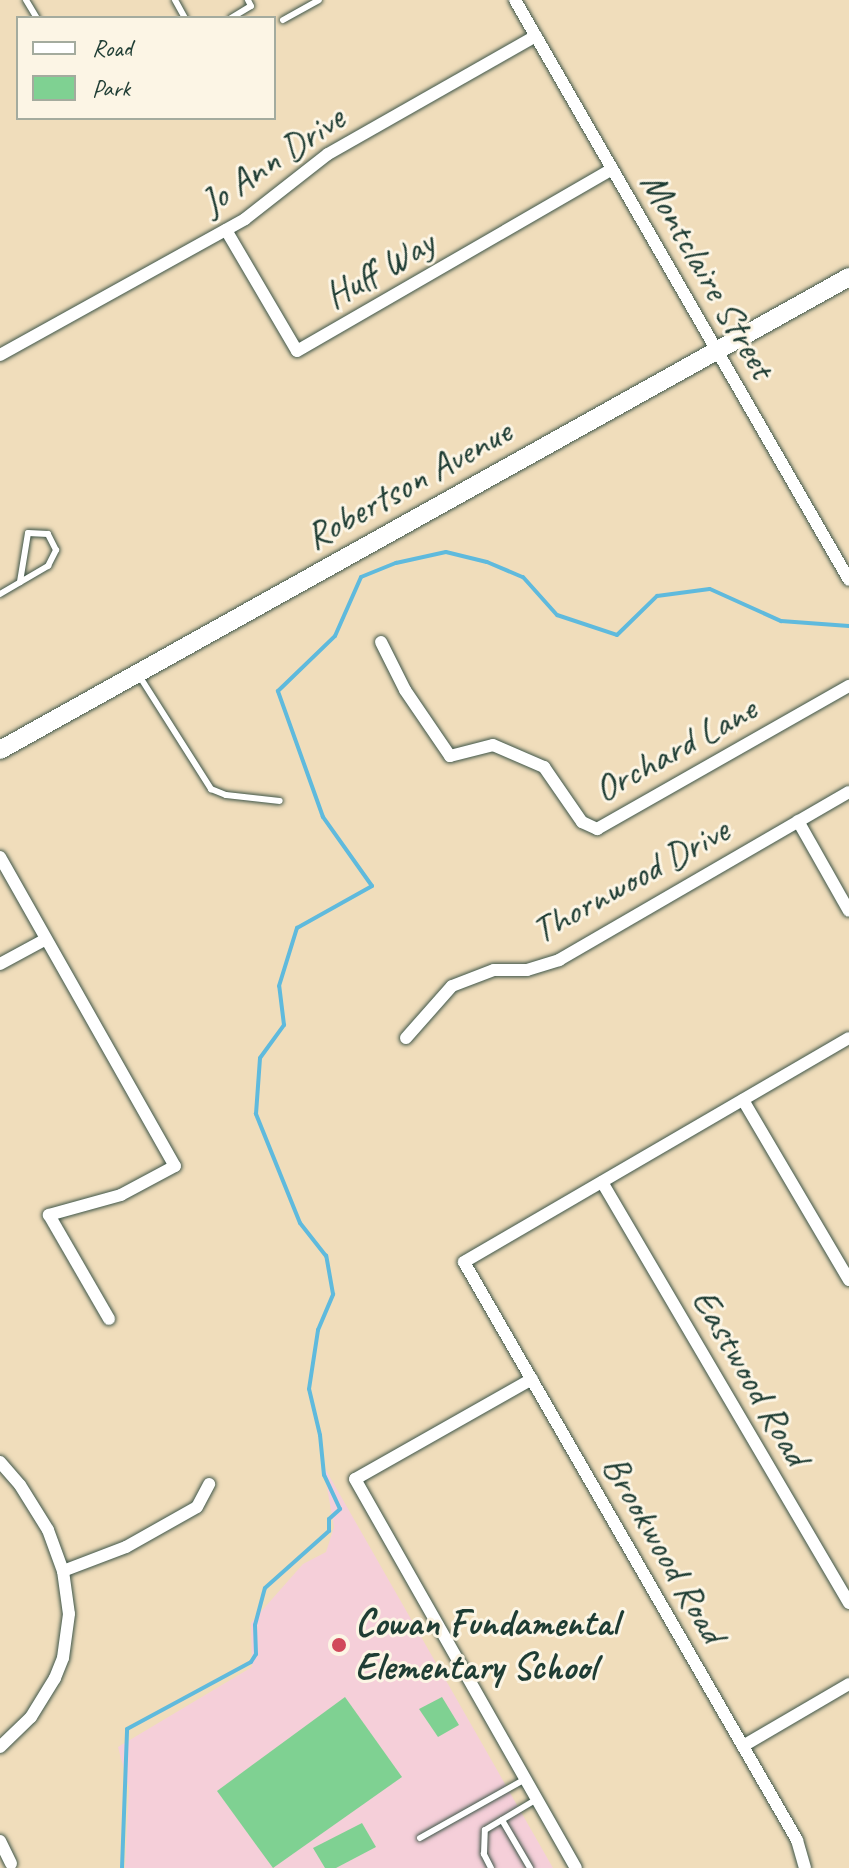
<!DOCTYPE html>
<style>
body{margin:0}
#map{position:relative;width:849px;height:1868px;overflow:hidden;background:#f0ddbb;font-family:Caveat,sans-serif}
div>[style]{position:absolute}
.built>*{inset:0;background:#f5cfd9}
.green>*{inset:0;background:#7fd192}
.stream>*{height:4px;margin:-2px;padding:0 2px;transform-origin:2px;border-radius:2px;background:#5fbadd}
.roads{filter:drop-shadow(0 0 2px #3e5548) drop-shadow(0 0 2px #3e5548)}
.lane>*{height:6px;margin:-3px;padding:0 3px;transform-origin:3px;border-radius:3px;background:#fff}
.street>*{height:12px;margin:-6px;padding:0 6px;transform-origin:6px;border-radius:6px;background:#fff}
.secondary>*{height:18px;margin:-9px;padding:0 9px;transform-origin:9px;border-radius:9px;background:#fff}
.dots>*{width:22px;height:22px;translate:-50% -50%;box-sizing:border-box;border:4px solid #fcf5e5;border-radius:50%}
span{translate:-50% -50%;white-space:nowrap;text-align:center;line-height:1.15;-webkit-text-stroke:6px #fcf5e5;paint-order:stroke}
.street-label{font-size:38px;color:#1f3d34}
.poi-label{font-size:38px;color:#1f3d34;font-weight:700}
.left{translate:0 -50%;text-align:left}
.legend{position:absolute;left:16px;top:16px;width:260px;height:104px;box-sizing:border-box;background:#fcf5e5;border:2px solid #a4ab9e;margin:0;padding:10px 14px;list-style:none;font-size:24px;color:#1f3d34}
.legend li{display:flex;align-items:center;gap:16px;height:40px}
.legend b{width:40px;border:2px solid #a4ab9e}
</style>
<div id="map">
<div class="built">
<div style="clip-path:polygon(323px 1465px,553px 1868px,125px 1868px,129px 1788px,118px 1747px,252px 1667px,251px 1623px,303px 1564px,326px 1552px,334px 1527px)"></div>
</div>
<div class="green">
<div style="clip-path:polygon(345px 1697px,402px 1777px,273px 1868px,217px 1791px)"></div>
<div style="clip-path:polygon(442px 1697px,459px 1725px,438px 1737px,419px 1709px)"></div>
<div style="clip-path:polygon(362px 1823px,376px 1847px,336px 1868px,325px 1868px,313px 1848px)"></div>
</div>
<div class="stream">
<div style="left:122px;top:1868px;width:139px;rotate:-87.9deg"></div>
<div style="left:127px;top:1729px;width:141px;rotate:-28.4deg"></div>
<div style="left:251px;top:1662px;width:9px;rotate:-58deg"></div>
<div style="left:256px;top:1654px;width:29px;rotate:-92deg"></div>
<div style="left:255px;top:1625px;width:38px;rotate:-75deg"></div>
<div style="left:265px;top:1588px;width:86px;rotate:-41.7deg"></div>
<div style="left:329px;top:1531px;width:12px;rotate:-90deg"></div>
<div style="left:329px;top:1519px;width:15px;rotate:-42deg"></div>
<div style="left:340px;top:1509px;width:38px;rotate:-115deg"></div>
<div style="left:324px;top:1475px;width:40px;rotate:-95.7deg"></div>
<div style="left:320px;top:1435px;width:47px;rotate:-103.4deg"></div>
<div style="left:309px;top:1389px;width:60px;rotate:-81.3deg"></div>
<div style="left:318px;top:1330px;width:39px;rotate:-67deg"></div>
<div style="left:333px;top:1294px;width:39px;rotate:-100deg"></div>
<div style="left:326px;top:1256px;width:42px;rotate:-128.2deg"></div>
<div style="left:300px;top:1223px;width:118px;rotate:-112deg"></div>
<div style="left:256px;top:1114px;width:56px;rotate:-85.9deg"></div>
<div style="left:260px;top:1058px;width:41px;rotate:-54deg"></div>
<div style="left:284px;top:1025px;width:39px;rotate:-97deg"></div>
<div style="left:279px;top:986px;width:61px;rotate:-72.8deg"></div>
<div style="left:297px;top:928px;width:86px;rotate:-29.2deg"></div>
<div style="left:372px;top:886px;width:85px;rotate:-125.4deg"></div>
<div style="left:323px;top:817px;width:134px;rotate:-109.7deg"></div>
<div style="left:278px;top:691px;width:79px;rotate:-44deg"></div>
<div style="left:335px;top:636px;width:64px;rotate:-66.2deg"></div>
<div style="left:361px;top:577px;width:38px;rotate:-22deg"></div>
<div style="left:396px;top:563px;width:51px;rotate:-12.4deg"></div>
<div style="left:446px;top:552px;width:42px;rotate:13.7deg"></div>
<div style="left:487px;top:562px;width:39px;rotate:23deg"></div>
<div style="left:523px;top:577px;width:51px;rotate:48.2deg"></div>
<div style="left:557px;top:615px;width:63px;rotate:18.4deg"></div>
<div style="left:617px;top:635px;width:56px;rotate:-44.3deg"></div>
<div style="left:657px;top:596px;width:53px;rotate:-7.5deg"></div>
<div style="left:710px;top:589px;width:78px;rotate:24.3deg"></div>
<div style="left:781px;top:621px;width:68px;rotate:4.2deg"></div>
</div>
<div class="roads">
<div class="lane">
<div style="left:26px;top:0;width:21px;rotate:59deg"></div>
<div style="left:175px;top:0;width:21px;rotate:61deg"></div>
<div style="left:231px;top:18px;width:23px;rotate:-31deg"></div>
<div style="left:251px;top:6px;width:7px;rotate:-117deg"></div>
<div style="left:283px;top:20px;width:41px;rotate:-29.1deg"></div>
<div style="left:0;top:594px;width:56px;rotate:-30.3deg"></div>
<div style="left:48px;top:566px;width:18px;rotate:-63deg"></div>
<div style="left:56px;top:550px;width:18px;rotate:-117deg"></div>
<div style="left:48px;top:534px;width:20px;rotate:-177deg"></div>
<div style="left:28px;top:533px;width:50px;rotate:99.3deg"></div>
<div style="left:140px;top:677px;width:133px;rotate:57.6deg"></div>
<div style="left:211px;top:789px;width:16px;rotate:22deg"></div>
<div style="left:226px;top:795px;width:54px;rotate:6.3deg"></div>
<div style="left:502px;top:1820px;width:56px;rotate:59.7deg"></div>
<div style="left:420px;top:1838px;width:120px;rotate:-29.3deg"></div>
<div style="left:491px;top:1868px;width:16px;rotate:-117deg"></div>
<div style="left:484px;top:1854px;width:24px;rotate:-88deg"></div>
<div style="left:485px;top:1830px;width:61px;rotate:-30.8deg"></div>
</div>
<div class="street">
<div style="left:515px;top:0;width:669px;rotate:60.06deg"></div>
<div style="left:226px;top:230px;width:140px;rotate:59.6deg"></div>
<div style="left:297px;top:351px;width:364px;rotate:-30deg"></div>
<div style="left:0;top:355px;width:280px;rotate:-29deg"></div>
<div style="left:245px;top:219px;width:105px;rotate:-38.1deg"></div>
<div style="left:328px;top:154px;width:239px;rotate:-29.6deg"></div>
<div style="left:381px;top:642px;width:54px;rotate:63.4deg"></div>
<div style="left:405px;top:690px;width:80px;rotate:55.7deg"></div>
<div style="left:450px;top:756px;width:44px;rotate:-14.3deg"></div>
<div style="left:493px;top:745px;width:56px;rotate:23.3deg"></div>
<div style="left:544px;top:767px;width:67px;rotate:55.4deg"></div>
<div style="left:582px;top:822px;width:17px;rotate:25deg"></div>
<div style="left:597px;top:829px;width:290px;rotate:-29.6deg"></div>
<div style="left:798px;top:821px;width:103px;rotate:60.5deg"></div>
<div style="left:0;top:857px;width:355px;rotate:60.5deg"></div>
<div style="left:175px;top:1166px;width:61px;rotate:151.8deg"></div>
<div style="left:121px;top:1195px;width:75px;rotate:164.5deg"></div>
<div style="left:49px;top:1215px;width:120px;rotate:60deg"></div>
<div style="left:0;top:964px;width:52px;rotate:-28.5deg"></div>
<div style="left:406px;top:1038px;width:69px;rotate:-48.5deg"></div>
<div style="left:452px;top:986px;width:45px;rotate:-20.9deg"></div>
<div style="left:494px;top:970px;width:33px"></div>
<div style="left:527px;top:970px;width:34px;rotate:-17deg"></div>
<div style="left:559px;top:960px;width:335px;rotate:-30.1deg"></div>
<div style="left:743px;top:1100px;width:209px;rotate:59.5deg"></div>
<div style="left:602px;top:1182px;width:488px;rotate:59.6deg"></div>
<div style="left:532px;top:1379px;width:203px;rotate:150.5deg"></div>
<div style="left:355px;top:1479px;width:447px;rotate:60.4deg"></div>
<div style="left:0;top:1462px;width:30px;rotate:49deg"></div>
<div style="left:20px;top:1485px;width:53px;rotate:58.1deg"></div>
<div style="left:48px;top:1530px;width:44px;rotate:69.9deg"></div>
<div style="left:63px;top:1571px;width:43px;rotate:82.1deg"></div>
<div style="left:69px;top:1614px;width:44px;rotate:97.8deg"></div>
<div style="left:63px;top:1658px;width:22px;rotate:112deg"></div>
<div style="left:55px;top:1678px;width:46px;rotate:121.6deg"></div>
<div style="left:31px;top:1717px;width:43px;rotate:135.9deg"></div>
<div style="left:63px;top:1571px;width:67px;rotate:-20.9deg"></div>
<div style="left:126px;top:1547px;width:81px;rotate:-29.4deg"></div>
<div style="left:197px;top:1507px;width:26px;rotate:-62deg"></div>
<div style="left:743px;top:1746px;width:123px;rotate:-30.3deg"></div>
<div style="left:0;top:1841px;width:25px;rotate:64deg"></div>
<div style="left:805px;top:1868px;width:29px;rotate:-106deg"></div>
<div style="left:797px;top:1840px;width:667px;rotate:-119.95deg"></div>
<div style="left:464px;top:1262px;width:445px;rotate:-30.2deg"></div>
</div>
<div class="secondary">
<div style="left:0;top:750px;width:972px;rotate:-29.12deg"></div>
</div>
</div>
<div class="dots">
<div style="left:339px;top:1645px;background:#d1495b"></div>
</div>
<div class="street-label">
<span style="left:272px;top:160px;rotate:-34deg">Jo Ann Drive</span>
<span style="left:379px;top:269px;rotate:-30deg">Huff Way</span>
<span style="left:708px;top:275px;rotate:60deg">Montclaire Street</span>
<span style="left:408px;top:484px;rotate:-29deg">Robertson Avenue</span>
<span style="left:675px;top:749px;rotate:-29deg">Orchard Lane</span>
<span style="left:630px;top:880px;rotate:-29deg">Thornwood Drive</span>
<span style="left:751px;top:1377px;rotate:60deg">Eastwood Road</span>
<span style="left:664px;top:1549px;rotate:60deg">Brookwood Road</span>
</div>
<div class="poi-label">
<span class="left" style="left:355px;top:1645px">Cowan Fundamental<br>Elementary School</span>
</div>
<ul class="legend">
<li><b style="height:10px;background:#fff"></b>Road</li>
<li><b style="height:22px;background:#7fd192"></b>Park</li>
</ul>
</div>
